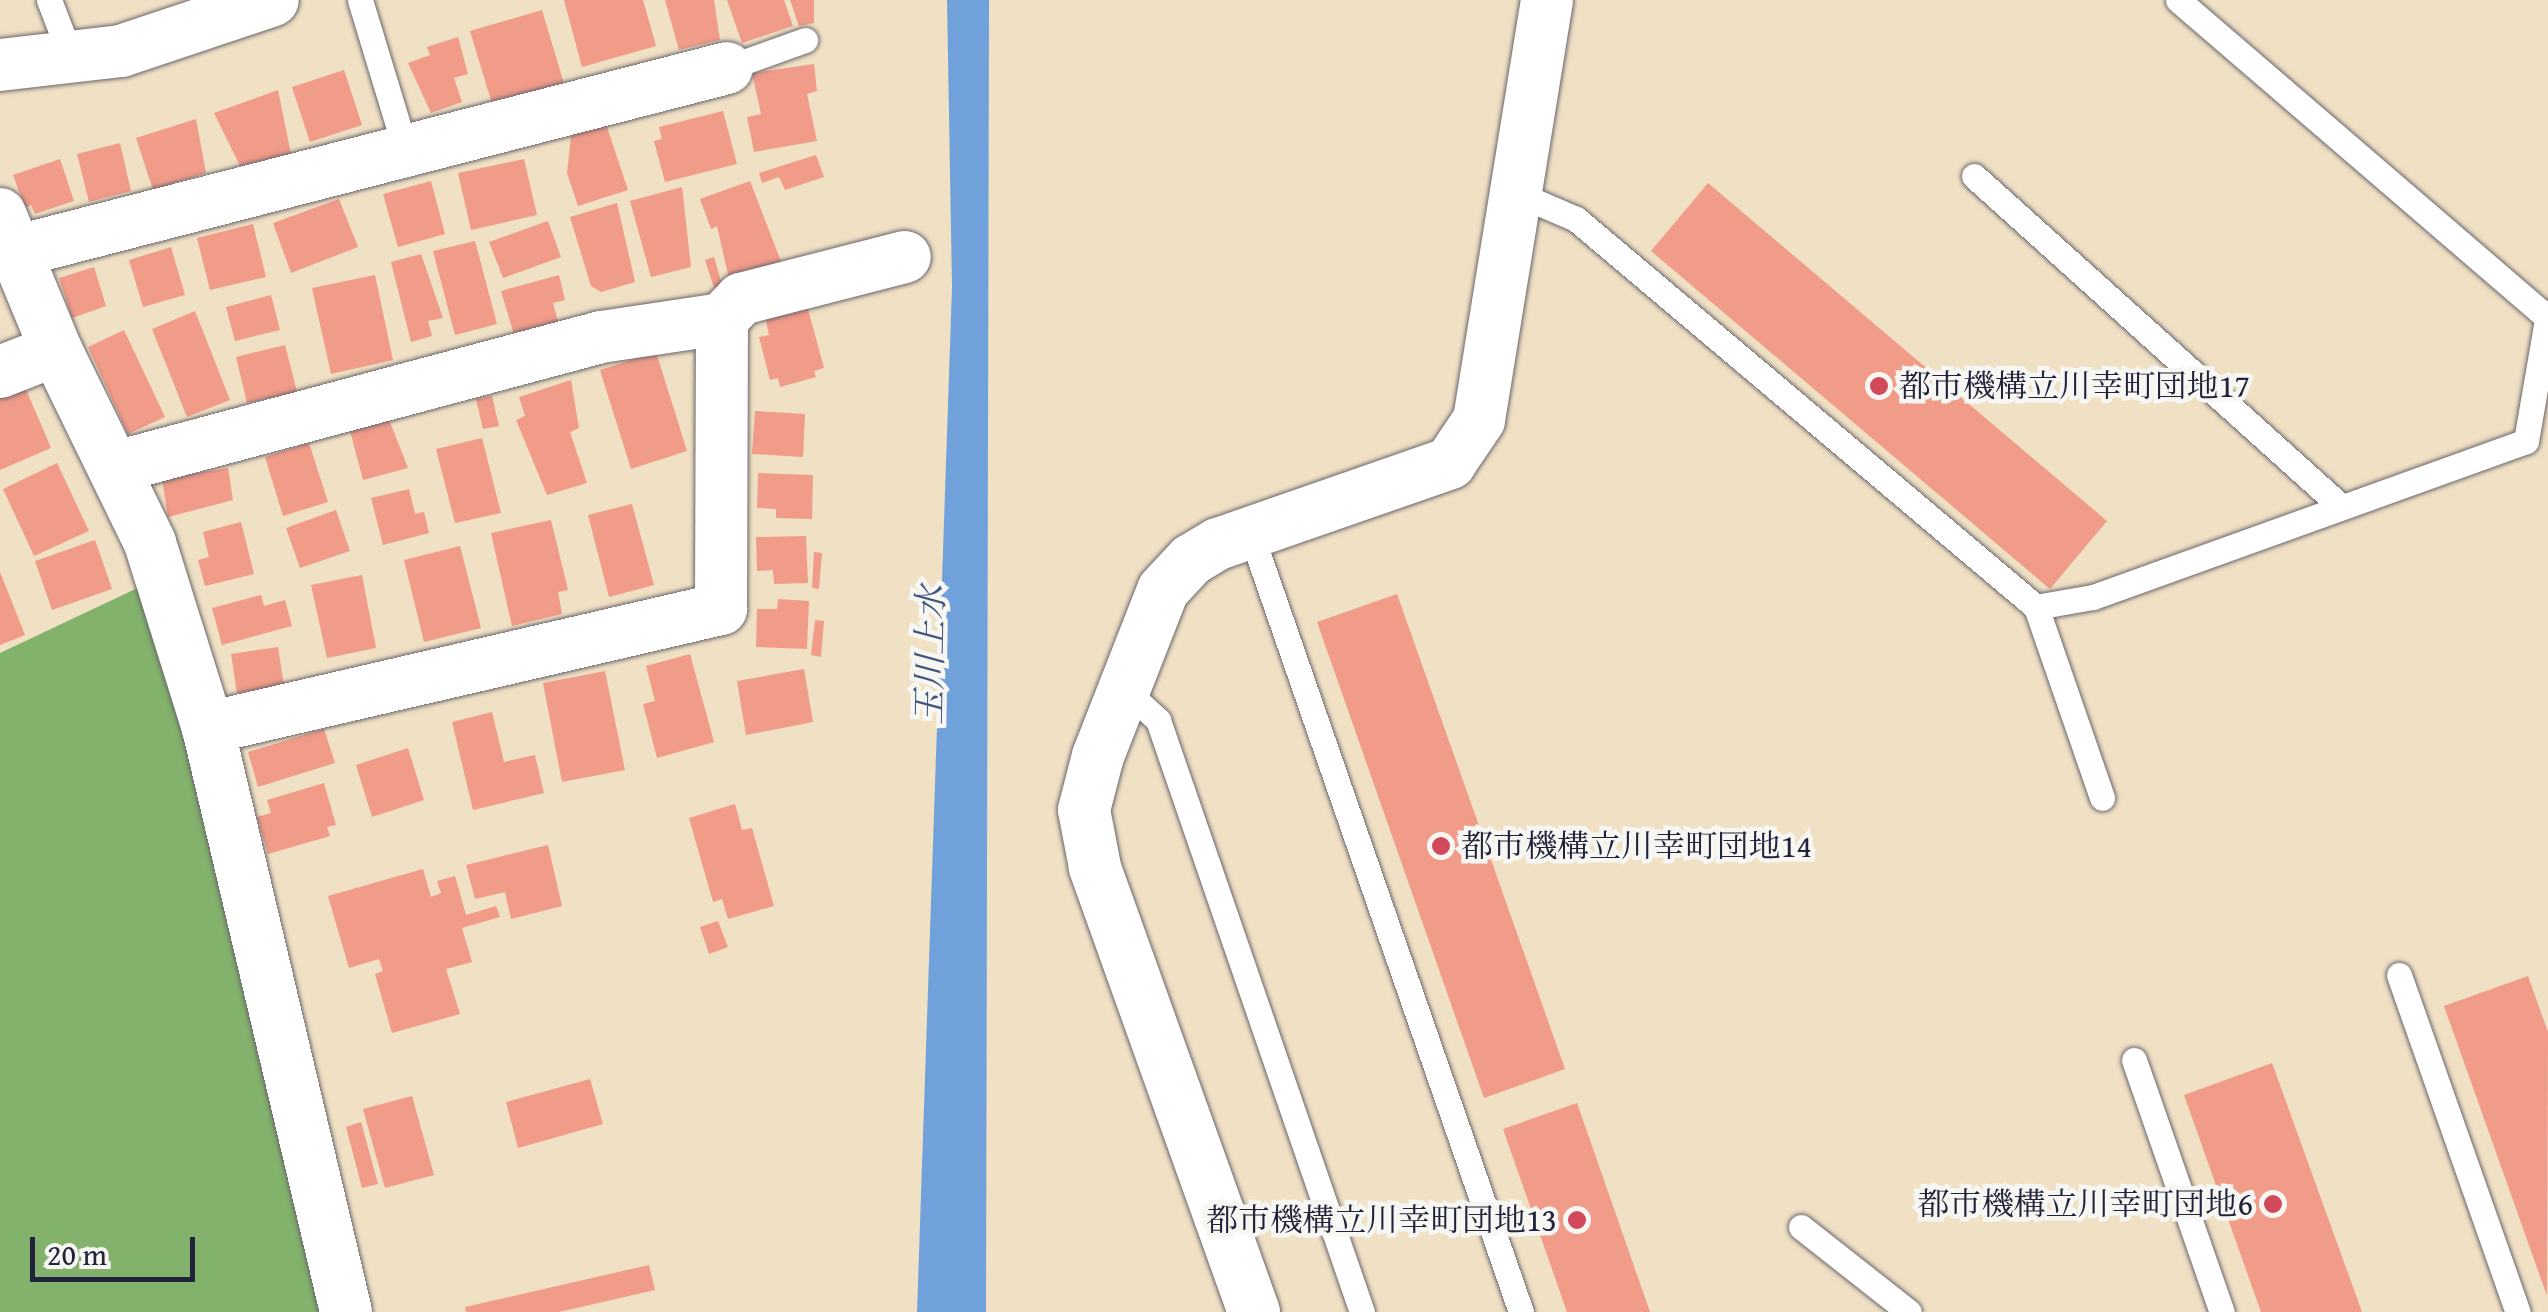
<!DOCTYPE html>
<meta charset="utf-8">
<style>
body{margin:0}
#map{position:relative;width:2548px;height:1312px;overflow:hidden;background:#f0e1c5;font-family:"Gentium Book Plus","Noto Serif JP",serif}
div>[style]{position:absolute}
.forest>*{inset:0;background:#82b26c}
.water>*{inset:0;background:#70a1da}
.building>*{inset:0;background:#f19b89}
.roads{filter:drop-shadow(0 0 2px #6a656b) drop-shadow(0 0 2px #6a656b)}
.lane>*{height:25px;margin:-12.5px;padding:0 12.5px;transform-origin:12.5px;border-radius:12.5px;background:#fff}
.street>*{height:52px;margin:-26px;padding:0 26px;transform-origin:26px;border-radius:26px;background:#fff}
.dots>*{width:28px;height:28px;translate:-50% -50%;box-sizing:border-box;border:5px solid #f6f6f2;border-radius:50%}
span{translate:-50% -50%;white-space:nowrap;text-align:center;line-height:1.15;-webkit-text-stroke:9px #f6f6f2;paint-order:stroke}
.poi-label{font-size:32px;color:#22223b}
.left{translate:0 -50%;text-align:left}
.right{translate:-100% -50%;text-align:right}
.water-label{font-size:35px;color:#41557b;font-style:italic}
.scale{position:absolute;left:30px;top:1237px;width:165px;height:45px;box-sizing:border-box;border:5px solid #22223b;border-top:0;padding-left:12px;font-size:30px;line-height:35px;white-space:nowrap;color:#22223b;-webkit-text-stroke:8px #f6f6f2;paint-order:stroke}
</style>
<div id="map">
<div class="forest">
<div style="clip-path:polygon(146px 584px,324px 1312px,0 1312px,0 653px)"></div>
</div>
<div class="water">
<div style="clip-path:polygon(947px 0,989px 0,986px 1312px,917px 1312px,952px 287px)"></div>
</div>
<div class="building">
<div style="clip-path:polygon(564px 0,643px 0,656px 46px,582px 67px)"></div>
<div style="clip-path:polygon(665px 0,714px 0,720px 40px,679px 50px)"></div>
<div style="clip-path:polygon(727px 0,784px 0,793px 26px,742px 43px)"></div>
<div style="clip-path:polygon(790px 0,814px 0,814px 23px,799px 26px)"></div>
<div style="clip-path:polygon(542px 10px,565px 87px,493px 107px,470px 31px)"></div>
<div style="clip-path:polygon(458px 37px,468px 74px,454px 78px,462px 102px,431px 113px,408px 63px,430px 55px,427px 47px)"></div>
<div style="clip-path:polygon(814px 64px,817px 91px,807px 94px,817px 141px,754px 152px,747px 117px,761px 114px,752px 73px)"></div>
<div style="clip-path:polygon(344px 70px,362px 125px,310px 142px,292px 87px)"></div>
<div style="clip-path:polygon(278px 90px,291px 154px,242px 170px,214px 113px)"></div>
<div style="clip-path:polygon(723px 111px,737px 164px,665px 182px,654px 141px,662px 139px,659px 127px)"></div>
<div style="clip-path:polygon(196px 119px,206px 173px,153px 190px,136px 138px)"></div>
<div style="clip-path:polygon(606px 124px,628px 190px,578px 206px,567px 173px,571px 136px)"></div>
<div style="clip-path:polygon(120px 143px,131px 191px,89px 202px,77px 154px)"></div>
<div style="clip-path:polygon(816px 155px,824px 177px,785px 190px,779px 177px,762px 183px,759px 173px)"></div>
<div style="clip-path:polygon(60px 159px,74px 201px,35px 214px,31px 205px,25px 208px,13px 175px)"></div>
<div style="clip-path:polygon(524px 159px,537px 215px,471px 230px,458px 173px)"></div>
<div style="clip-path:polygon(431px 181px,445px 234px,398px 247px,383px 194px)"></div>
<div style="clip-path:polygon(750px 181px,782px 264px,730px 283px,717px 226px,711px 229px,700px 199px)"></div>
<div style="clip-path:polygon(1708px 183px,2107px 521px,2050px 589px,1651px 251px)"></div>
<div style="clip-path:polygon(682px 187px,691px 267px,651px 277px,630px 201px)"></div>
<div style="clip-path:polygon(339px 199px,358px 247px,291px 273px,273px 223px)"></div>
<div style="clip-path:polygon(617px 203px,635px 282px,601px 292px,591px 286px,570px 217px)"></div>
<div style="clip-path:polygon(548px 221px,561px 257px,503px 278px,489px 242px)"></div>
<div style="clip-path:polygon(253px 224px,266px 277px,210px 290px,197px 238px)"></div>
<div style="clip-path:polygon(475px 241px,497px 324px,455px 335px,433px 251px)"></div>
<div style="clip-path:polygon(171px 247px,185px 295px,143px 307px,129px 260px)"></div>
<div style="clip-path:polygon(421px 254px,443px 318px,428px 321px,432px 336px,411px 342px,391px 262px)"></div>
<div style="clip-path:polygon(714px 257px,722px 285px,714px 288px,705px 260px)"></div>
<div style="clip-path:polygon(94px 267px,106px 306px,72px 318px,59px 278px)"></div>
<div style="clip-path:polygon(375px 275px,393px 360px,331px 374px,312px 288px)"></div>
<div style="clip-path:polygon(559px 275px,565px 300px,553px 303px,559px 325px,515px 338px,501px 291px)"></div>
<div style="clip-path:polygon(271px 295px,280px 330px,235px 341px,226px 307px)"></div>
<div style="clip-path:polygon(806px 302px,824px 368px,814px 371px,816px 377px,780px 387px,778px 378px,770px 380px,759px 337px,769px 335px,764px 312px)"></div>
<div style="clip-path:polygon(195px 311px,230px 400px,187px 417px,152px 329px)"></div>
<div style="clip-path:polygon(124px 330px,165px 417px,128px 434px,88px 347px)"></div>
<div style="clip-path:polygon(285px 345px,297px 392px,247px 403px,236px 357px)"></div>
<div style="clip-path:polygon(656px 352px,687px 451px,631px 469px,600px 370px)"></div>
<div style="clip-path:polygon(571px 380px,579px 428px,570px 432px,587px 483px,547px 495px,516px 420px,525px 416px,519px 397px)"></div>
<div style="clip-path:polygon(25px 387px,51px 448px,0 470px,0 398px)"></div>
<div style="clip-path:polygon(492px 396px,499px 426px,483px 429px,476px 399px)"></div>
<div style="clip-path:polygon(755px 411px,805px 414px,803px 457px,752px 454px)"></div>
<div style="clip-path:polygon(388px 417px,408px 468px,363px 480px,349px 427px)"></div>
<div style="clip-path:polygon(482px 438px,501px 513px,455px 523px,436px 449px)"></div>
<div style="clip-path:polygon(309px 443px,328px 502px,283px 516px,265px 457px)"></div>
<div style="clip-path:polygon(57px 463px,89px 531px,34px 556px,3px 489px)"></div>
<div style="clip-path:polygon(228px 468px,233px 500px,168px 517px,162px 479px)"></div>
<div style="clip-path:polygon(758px 473px,813px 475px,812px 519px,776px 518px,776px 509px,757px 508px)"></div>
<div style="clip-path:polygon(409px 489px,415px 514px,424px 512px,429px 533px,383px 545px,371px 498px)"></div>
<div style="clip-path:polygon(632px 504px,654px 585px,609px 597px,588px 515px)"></div>
<div style="clip-path:polygon(336px 510px,350px 551px,300px 568px,286px 528px)"></div>
<div style="clip-path:polygon(551px 520px,568px 590px,558px 592px,562px 614px,512px 626px,491px 533px)"></div>
<div style="clip-path:polygon(241px 522px,254px 574px,205px 586px,198px 560px,209px 557px,203px 532px)"></div>
<div style="clip-path:polygon(806px 536px,808px 583px,774px 584px,773px 570px,757px 571px,756px 537px)"></div>
<div style="clip-path:polygon(95px 540px,112px 589px,52px 610px,35px 561px)"></div>
<div style="clip-path:polygon(460px 546px,481px 628px,424px 642px,404px 560px)"></div>
<div style="clip-path:polygon(814px 552px,822px 553px,819px 589px,812px 588px)"></div>
<div style="clip-path:polygon(0 572px,25px 635px,0 645px)"></div>
<div style="clip-path:polygon(362px 575px,376px 648px,327px 658px,311px 585px)"></div>
<div style="clip-path:polygon(1397px 594px,1565px 1069px,1484px 1098px,1317px 622px)"></div>
<div style="clip-path:polygon(261px 595px,264px 606px,285px 600px,292px 626px,222px 645px,212px 608px)"></div>
<div style="clip-path:polygon(778px 599px,809px 601px,807px 649px,756px 647px,757px 609px,777px 609px)"></div>
<div style="clip-path:polygon(815px 620px,824px 621px,821px 657px,811px 655px)"></div>
<div style="clip-path:polygon(278px 647px,284px 686px,237px 693px,231px 654px)"></div>
<div style="clip-path:polygon(690px 654px,714px 742px,657px 758px,643px 704px,655px 701px,646px 666px)"></div>
<div style="clip-path:polygon(804px 669px,813px 722px,746px 735px,737px 681px)"></div>
<div style="clip-path:polygon(605px 671px,625px 770px,562px 782px,543px 683px)"></div>
<div style="clip-path:polygon(492px 712px,504px 762px,535px 755px,544px 793px,473px 810px,452px 722px)"></div>
<div style="clip-path:polygon(324px 729px,335px 763px,258px 787px,248px 752px)"></div>
<div style="clip-path:polygon(408px 748px,424px 800px,372px 817px,356px 765px)"></div>
<div style="clip-path:polygon(324px 783px,336px 825px,327px 827px,330px 836px,268px 854px,257px 817px,271px 813px,267px 800px)"></div>
<div style="clip-path:polygon(735px 804px,742px 830px,752px 828px,774px 906px,728px 919px,722px 899px,713px 902px,689px 818px)"></div>
<div style="clip-path:polygon(548px 845px,562px 906px,511px 919px,505px 892px,475px 899px,466px 865px)"></div>
<div style="clip-path:polygon(423px 869px,431px 897px,441px 893px,437px 881px,455px 876px,466px 915px,496px 906px,500px 917px,462px 928px,472px 962px,446px 969px,460px 1014px,392px 1033px,375px 974px,383px 971px,379px 959px,349px 968px,328px 896px)"></div>
<div style="clip-path:polygon(718px 921px,728px 947px,709px 954px,700px 927px)"></div>
<div style="clip-path:polygon(2528px 976px,2548px 1032px,2547px 1296px,2444px 1006px)"></div>
<div style="clip-path:polygon(2272px 1063px,2362px 1312px,2261px 1312px,2184px 1095px)"></div>
<div style="clip-path:polygon(590px 1079px,603px 1124px,518px 1148px,506px 1102px)"></div>
<div style="clip-path:polygon(412px 1096px,434px 1175px,385px 1188px,363px 1109px)"></div>
<div style="clip-path:polygon(1577px 1103px,1650px 1312px,1567px 1312px,1503px 1129px)"></div>
<div style="clip-path:polygon(361px 1122px,378px 1184px,362px 1188px,346px 1127px)"></div>
<div style="clip-path:polygon(649px 1265px,655px 1290px,559px 1312px,466px 1312px,465px 1307px)"></div>
</div>
<div class="roads">
<div class="lane">
<div style="left:49px;top:0;width:61px;rotate:68.9deg"></div>
<div style="left:360px;top:0;width:162px;rotate:73.1deg"></div>
<div style="left:2178px;top:0;width:486px;rotate:40.7deg"></div>
<div style="left:727px;top:68px;width:83px;rotate:-19.7deg"></div>
<div style="left:1974px;top:176px;width:493px;rotate:42deg"></div>
<div style="left:1511px;top:191px;width:71px;rotate:23.3deg"></div>
<div style="left:1576px;top:219px;width:602px;rotate:40.15deg"></div>
<div style="left:2036px;top:607px;width:58px;rotate:-10deg"></div>
<div style="left:2093px;top:597px;width:460px;rotate:-19.8deg"></div>
<div style="left:2526px;top:441px;width:130px;rotate:-80.2deg"></div>
<div style="left:1251px;top:534px;width:824px;rotate:70.86deg"></div>
<div style="left:2036px;top:607px;width:202px;rotate:70.9deg"></div>
<div style="left:1125px;top:690px;width:45px;rotate:42.3deg"></div>
<div style="left:1158px;top:720px;width:626px;rotate:70.99deg"></div>
<div style="left:2399px;top:975px;width:357px;rotate:70.6deg"></div>
<div style="left:2134px;top:1060px;width:267px;rotate:70.8deg"></div>
<div style="left:1801px;top:1227px;width:137px;rotate:38.2deg"></div>
</div>
<div class="street">
<div style="left:0;top:65px;width:122px;rotate:-6.6deg"></div>
<div style="left:121px;top:51px;width:160px;rotate:-18.5deg"></div>
<div style="left:0;top:214px;width:147px;rotate:67.6deg"></div>
<div style="left:56px;top:350px;width:215px;rotate:64deg"></div>
<div style="left:150px;top:543px;width:194px;rotate:72.6deg"></div>
<div style="left:208px;top:728px;width:600px;rotate:76.7deg"></div>
<div style="left:18px;top:251px;width:732px;rotate:-14.47deg"></div>
<div style="left:722px;top:319px;width:28px;rotate:-46deg"></div>
<div style="left:741px;top:299px;width:169px;rotate:-14.4deg"></div>
<div style="left:0;top:372px;width:60px;rotate:-21.4deg"></div>
<div style="left:116px;top:467px;width:502px;rotate:-15deg"></div>
<div style="left:601px;top:337px;width:122px;rotate:-8.5deg"></div>
<div style="left:722px;top:319px;width:290px;rotate:90.2deg"></div>
<div style="left:721px;top:609px;width:527px;rotate:166.94deg"></div>
<div style="left:1254px;top:1312px;width:473px;rotate:-109.7deg"></div>
<div style="left:1095px;top:867px;width:58px;rotate:-100.9deg"></div>
<div style="left:1084px;top:810px;width:56px;rotate:-75.5deg"></div>
<div style="left:1098px;top:756px;width:178px;rotate:-68.6deg"></div>
<div style="left:1163px;top:590px;width:41px;rotate:-47deg"></div>
<div style="left:1191px;top:560px;width:31px;rotate:-31deg"></div>
<div style="left:1218px;top:544px;width:246px;rotate:-19.2deg"></div>
<div style="left:1450px;top:463px;width:52px;rotate:-56deg"></div>
<div style="left:1479px;top:420px;width:425px;rotate:-80.8deg"></div>
</div>
</div>
<div class="dots">
<div style="left:1879px;top:386px;background:#d1495b"></div>
<div style="left:1441px;top:846px;background:#d1495b"></div>
<div style="left:2273px;top:1204px;background:#d1495b"></div>
<div style="left:1577px;top:1220px;background:#d1495b"></div>
</div>
<div class="poi-label">
<span class="left" style="left:1899px;top:386px">都市機構立川幸町団地17</span>
<span class="left" style="left:1461px;top:846px">都市機構立川幸町団地14</span>
<span class="right" style="left:2253px;top:1204px">都市機構立川幸町団地6</span>
<span class="right" style="left:1557px;top:1220px">都市機構立川幸町団地13</span>
</div>
<div class="water-label">
<span style="left:930px;top:655px;rotate:-89deg">玉川上水</span>
</div>
<div class="scale">20 m</div>
</div>
